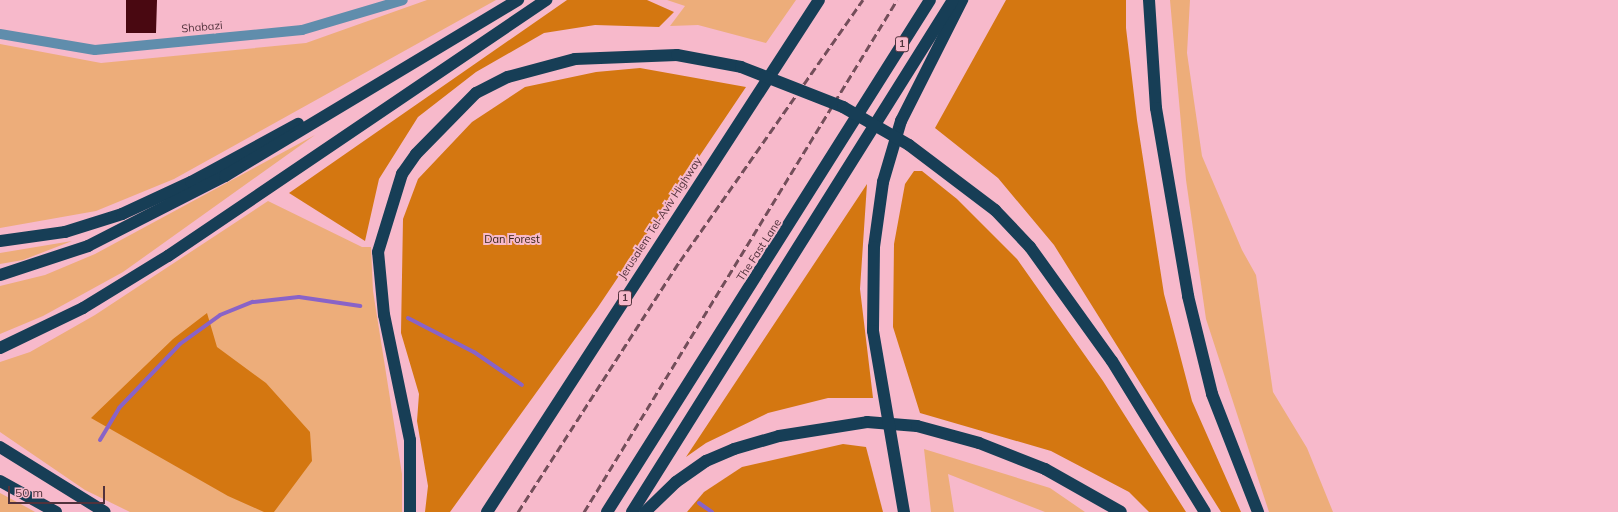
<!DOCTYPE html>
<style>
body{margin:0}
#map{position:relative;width:1618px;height:512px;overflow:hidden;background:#f7b9cb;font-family:Mulish,sans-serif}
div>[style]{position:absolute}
.green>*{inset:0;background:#edad7a}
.forest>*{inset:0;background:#d47711}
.stream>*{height:4px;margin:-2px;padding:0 2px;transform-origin:2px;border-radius:2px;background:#8963c7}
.building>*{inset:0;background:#490811}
.minor>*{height:10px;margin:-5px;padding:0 5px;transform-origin:5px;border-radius:5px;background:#608dac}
.highway>*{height:12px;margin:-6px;padding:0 6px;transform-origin:6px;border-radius:6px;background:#173e56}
.rail>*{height:3px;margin-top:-1.5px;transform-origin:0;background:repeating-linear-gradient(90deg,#734e5a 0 8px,transparent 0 12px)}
.highway-bridge>*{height:12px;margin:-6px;padding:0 6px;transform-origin:6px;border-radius:6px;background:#173e56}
span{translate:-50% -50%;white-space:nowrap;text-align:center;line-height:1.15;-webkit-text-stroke:4px #f7b9cb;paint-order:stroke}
.shield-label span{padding:1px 3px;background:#f7b9cb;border:1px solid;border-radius:3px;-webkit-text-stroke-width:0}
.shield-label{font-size:10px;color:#51323c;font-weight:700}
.street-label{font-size:11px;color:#51323c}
.park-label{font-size:11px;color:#372517}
.scale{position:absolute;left:8px;top:486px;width:97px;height:18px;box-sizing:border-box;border:2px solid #51323c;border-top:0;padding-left:5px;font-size:12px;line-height:14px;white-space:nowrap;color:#51323c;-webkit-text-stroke:3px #f7b9cb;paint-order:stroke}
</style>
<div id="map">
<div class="green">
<div style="clip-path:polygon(427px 0,496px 0,174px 179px,96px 211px,0 228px,0 44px,101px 63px,306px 43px)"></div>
<div style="clip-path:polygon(667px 0,796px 0,766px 43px,698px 25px,670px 26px,685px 6px)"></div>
<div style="clip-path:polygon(1170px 0,1190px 0,1187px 53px,1202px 156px,1242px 250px,1256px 275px,1273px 392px,1307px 448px,1333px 512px,1269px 512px,1206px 319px,1186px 180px)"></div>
<div style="clip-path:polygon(315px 135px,123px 272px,43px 316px,0 334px,0 286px,45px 275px,95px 254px)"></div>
<div style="clip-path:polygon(268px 201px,362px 247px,371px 247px,373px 291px,402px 474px,402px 512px,130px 512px,85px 490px,0 432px,0 362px,30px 352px,95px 315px)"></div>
<div style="clip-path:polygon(72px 241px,23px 260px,0 264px,0 253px)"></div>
<div style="clip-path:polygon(924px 449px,1050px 488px,1085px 512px,1045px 512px,948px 474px,954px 512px,931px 512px)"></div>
<div style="clip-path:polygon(0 493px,28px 508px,35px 512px,0 512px)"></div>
</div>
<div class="forest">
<div style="clip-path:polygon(567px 0,647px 0,674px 12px,659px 27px,595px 25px,544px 33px,476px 72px,418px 117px,379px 179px,365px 241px,289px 193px)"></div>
<div style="clip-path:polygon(1006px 0,1126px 0,1126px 28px,1137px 120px,1164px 294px,1192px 401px,1241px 512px,1221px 512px,1054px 245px,998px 178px,935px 128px)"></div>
<div style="clip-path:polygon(640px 68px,746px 87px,598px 307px,450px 512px,425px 512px,428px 486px,417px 421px,419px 394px,401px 333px,403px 219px,418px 179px,472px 122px,525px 87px,596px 72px)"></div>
<div style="clip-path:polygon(914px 171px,922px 171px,957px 199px,1017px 259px,1103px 381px,1186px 512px,1149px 512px,1129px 492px,1051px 451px,920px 413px,893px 327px,894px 244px,905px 184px)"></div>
<div style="clip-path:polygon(867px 184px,860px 289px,873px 398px,828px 398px,768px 413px,706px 443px,686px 457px)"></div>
<div style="clip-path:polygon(207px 313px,217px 347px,266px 383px,310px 432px,312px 461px,274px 512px,264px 512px,228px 496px,91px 418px,173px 339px)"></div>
<div style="clip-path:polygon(843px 444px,866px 447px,883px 512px,687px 512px,704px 492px,742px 467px)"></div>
</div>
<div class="stream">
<div style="left:408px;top:318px;width:74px;rotate:27.3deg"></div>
<div style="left:474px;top:352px;width:58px;rotate:34.5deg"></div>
<div style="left:100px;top:440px;width:37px;rotate:-59deg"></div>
<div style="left:119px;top:408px;width:88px;rotate:-46.4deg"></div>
<div style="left:180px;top:344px;width:49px;rotate:-35.9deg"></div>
<div style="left:220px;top:315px;width:35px;rotate:-22deg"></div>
<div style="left:253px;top:302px;width:46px;rotate:-6.2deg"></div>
<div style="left:299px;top:297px;width:62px;rotate:8.4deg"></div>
<div style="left:699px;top:503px;width:16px;rotate:35deg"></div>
</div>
<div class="building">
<div style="clip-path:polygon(126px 0,157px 0,156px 33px,126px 33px)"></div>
</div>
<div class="minor">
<div style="left:0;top:34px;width:96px;rotate:9.6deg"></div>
<div style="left:95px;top:50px;width:208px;rotate:-5.5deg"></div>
<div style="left:302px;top:30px;width:105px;rotate:-16.5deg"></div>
</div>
<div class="highway">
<div style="left:1149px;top:0;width:108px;rotate:86.3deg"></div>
<div style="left:1156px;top:108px;width:191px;rotate:80.3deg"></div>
<div style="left:1188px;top:296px;width:101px;rotate:76.2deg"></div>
<div style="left:1212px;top:394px;width:127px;rotate:68.7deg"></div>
<div style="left:995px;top:210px;width:51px;rotate:46.6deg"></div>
<div style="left:1030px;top:247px;width:140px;rotate:54.3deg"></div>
<div style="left:1112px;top:361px;width:177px;rotate:58.4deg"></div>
<div style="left:0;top:241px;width:66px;rotate:-7.9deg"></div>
<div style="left:65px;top:232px;width:60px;rotate:-17.5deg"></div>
<div style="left:122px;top:214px;width:76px;rotate:-24.9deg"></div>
<div style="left:191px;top:182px;width:122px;rotate:-28.5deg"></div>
<div style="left:874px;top:247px;width:66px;rotate:-82.1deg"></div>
<div style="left:883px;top:182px;width:64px;rotate:-73.6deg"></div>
<div style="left:901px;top:121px;width:136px;rotate:-63.2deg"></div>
<div style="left:0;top:275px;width:93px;rotate:-18.2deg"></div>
<div style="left:88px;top:246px;width:154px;rotate:-27.1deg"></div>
<div style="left:225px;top:176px;width:342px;rotate:-31deg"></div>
<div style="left:0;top:348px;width:92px;rotate:-25.7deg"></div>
<div style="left:83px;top:308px;width:100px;rotate:-31.5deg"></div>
<div style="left:168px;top:256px;width:457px;rotate:-34.1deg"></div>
<div style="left:0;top:447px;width:123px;rotate:31.8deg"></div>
<div style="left:0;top:481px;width:64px;rotate:29deg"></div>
<div style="left:410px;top:512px;width:72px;rotate:-90deg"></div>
<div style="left:410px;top:440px;width:128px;rotate:-101.7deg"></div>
<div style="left:384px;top:315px;width:63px;rotate:-95.4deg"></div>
<div style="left:378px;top:252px;width:82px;rotate:-72.9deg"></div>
<div style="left:402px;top:174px;width:24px;rotate:-55deg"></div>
<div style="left:416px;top:154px;width:86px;rotate:-45.5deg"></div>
<div style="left:476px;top:93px;width:36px;rotate:-27deg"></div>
<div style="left:508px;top:77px;width:69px;rotate:-15deg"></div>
<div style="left:575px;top:59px;width:102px;rotate:-2.2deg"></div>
<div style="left:487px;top:512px;width:610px;rotate:-57.04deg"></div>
<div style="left:607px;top:512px;width:605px;rotate:-57.75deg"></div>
<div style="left:632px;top:512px;width:604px;rotate:-57.91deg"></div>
<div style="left:645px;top:512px;width:43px;rotate:-44.1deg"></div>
<div style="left:676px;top:482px;width:37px;rotate:-35deg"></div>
<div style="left:706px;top:461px;width:30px;rotate:-23deg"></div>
<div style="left:734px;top:449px;width:47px;rotate:-16.1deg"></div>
<div style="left:779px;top:436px;width:89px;rotate:-9deg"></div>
<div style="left:867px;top:422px;width:50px;rotate:4.6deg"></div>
<div style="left:917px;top:426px;width:64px;rotate:15.3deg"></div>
<div style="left:979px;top:443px;width:71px;rotate:21.5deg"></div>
<div style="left:1045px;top:469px;width:87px;rotate:29.5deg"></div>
</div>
<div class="rail">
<div style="left:518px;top:512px;width:299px;rotate:-57.2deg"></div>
<div style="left:680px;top:261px;width:319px;rotate:-55deg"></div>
<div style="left:584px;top:512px;width:600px;rotate:-58.56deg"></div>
</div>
<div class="highway-bridge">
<div style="left:677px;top:55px;width:65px;rotate:10.6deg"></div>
<div style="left:741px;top:67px;width:110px;rotate:21.4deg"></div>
<div style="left:843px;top:107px;width:76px;rotate:29.9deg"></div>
<div style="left:909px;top:145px;width:108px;rotate:37.1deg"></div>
<div style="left:874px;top:247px;width:84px;rotate:90.7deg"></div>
<div style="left:873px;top:331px;width:184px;rotate:80.3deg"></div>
</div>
<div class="shield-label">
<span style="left:902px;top:44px">1</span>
<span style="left:625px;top:298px">1</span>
</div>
<div class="street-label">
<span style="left:202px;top:27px;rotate:-5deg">Shabazi</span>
<span style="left:660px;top:218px;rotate:-57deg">Jerusalem Tel-Aviv Highway</span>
<span style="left:759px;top:250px;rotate:-57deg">The Fast Lane</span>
</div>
<div class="park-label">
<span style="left:512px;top:239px">Dan Forest</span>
</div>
<div class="scale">50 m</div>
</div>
